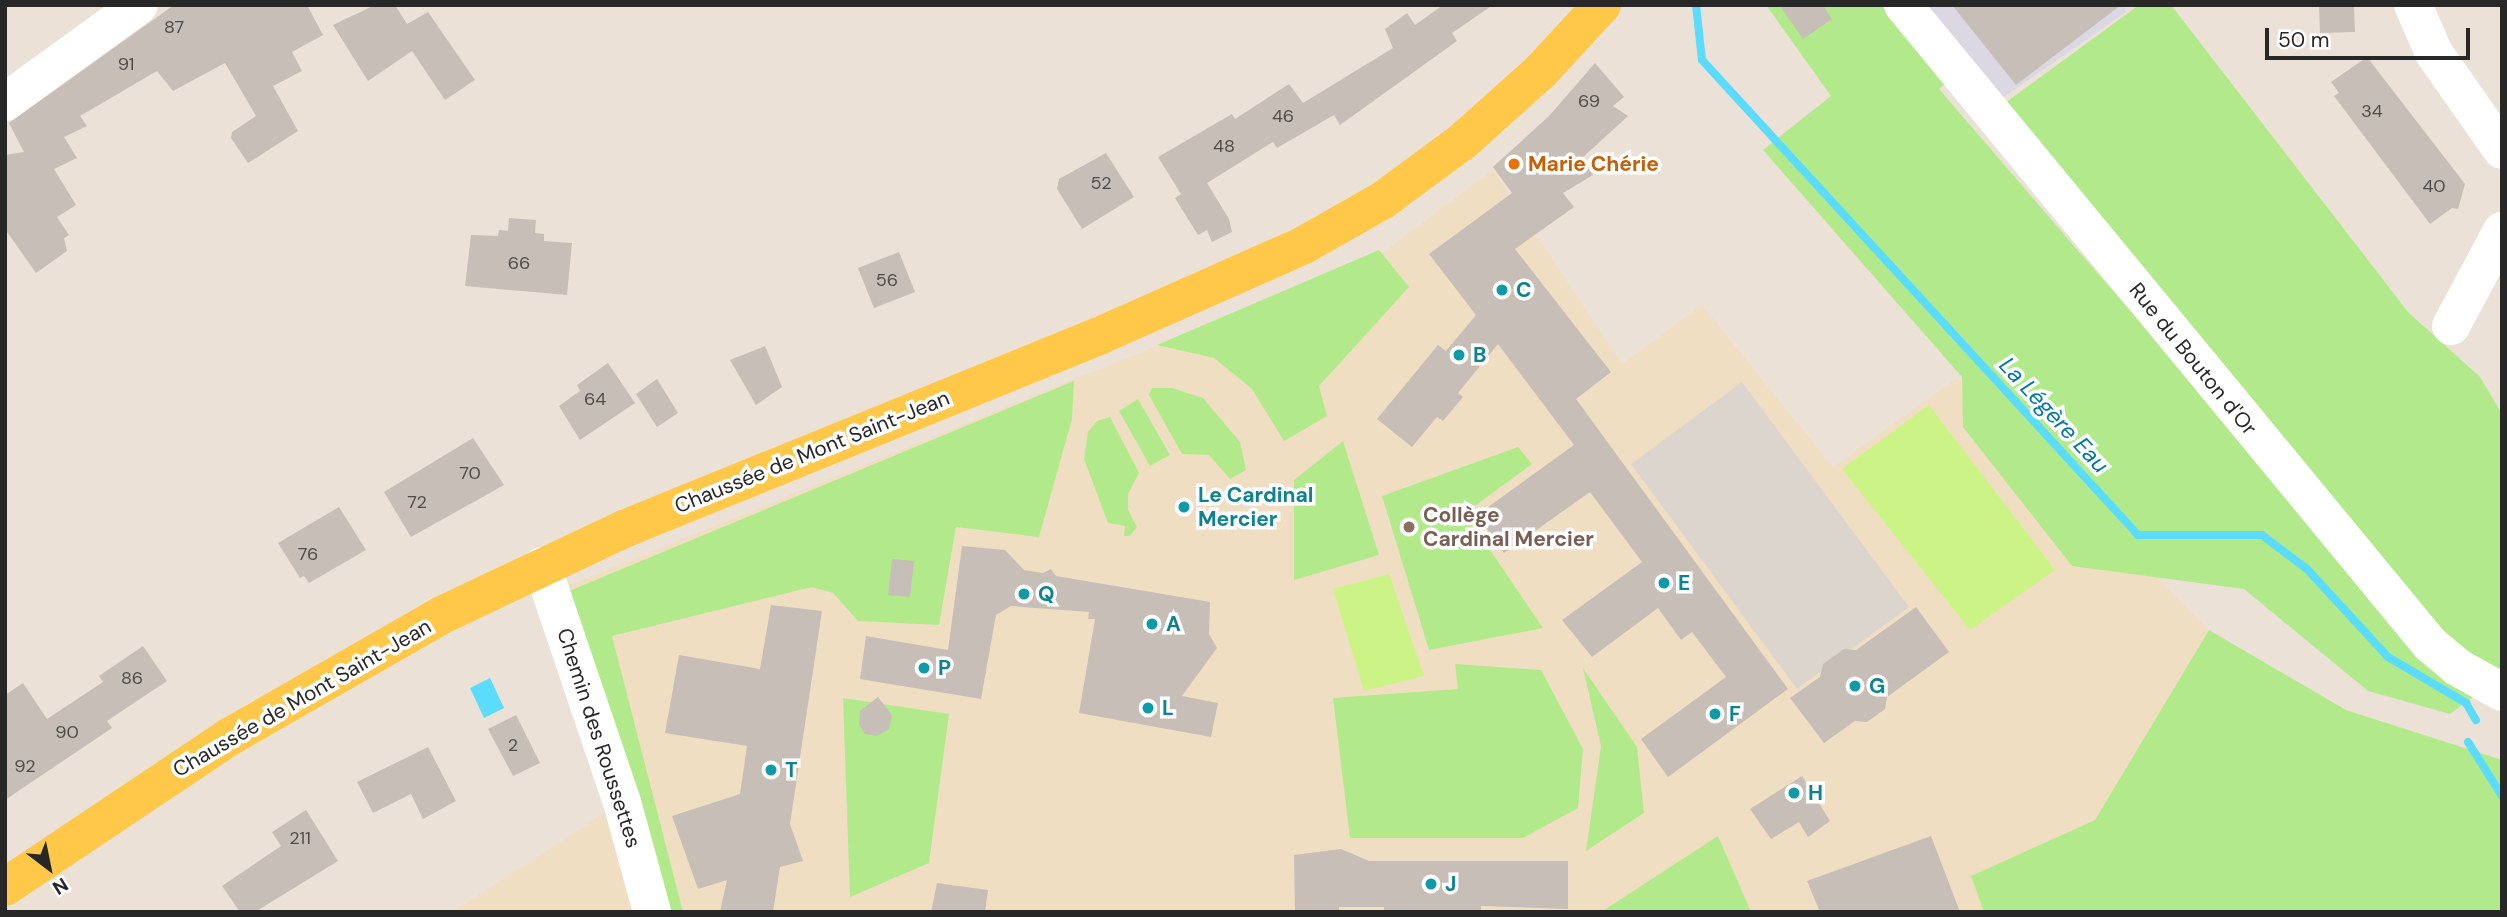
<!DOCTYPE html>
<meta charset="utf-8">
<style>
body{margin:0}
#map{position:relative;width:2507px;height:917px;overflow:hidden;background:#ece1d6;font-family:"DM Sans",sans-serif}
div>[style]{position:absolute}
.industrial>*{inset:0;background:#dbd8e3}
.education>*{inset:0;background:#f0dec3}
.green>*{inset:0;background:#b2ea8b}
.pitch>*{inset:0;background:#ccf385}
.plaza>*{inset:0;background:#dbd5ce}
.water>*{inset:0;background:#5bdcfc}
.stream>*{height:8px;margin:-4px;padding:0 4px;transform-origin:4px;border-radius:4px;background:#5bdcfc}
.building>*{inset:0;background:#c7beb7}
.minor>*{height:38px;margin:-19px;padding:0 19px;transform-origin:19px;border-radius:19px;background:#fff}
.major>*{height:38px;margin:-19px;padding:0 19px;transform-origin:19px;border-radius:19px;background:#ffc848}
.dots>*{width:19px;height:19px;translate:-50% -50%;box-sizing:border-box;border:4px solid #fff;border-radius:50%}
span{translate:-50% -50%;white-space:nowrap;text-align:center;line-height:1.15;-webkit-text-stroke:7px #fff;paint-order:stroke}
.number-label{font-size:18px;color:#4f4d4b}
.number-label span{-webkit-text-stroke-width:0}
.food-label{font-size:21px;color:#c56008;font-weight:700}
.left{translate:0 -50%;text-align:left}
.culture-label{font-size:21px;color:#0d838f;font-weight:700}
.street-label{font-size:21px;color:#272727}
.education-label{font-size:21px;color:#785e54;font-weight:700}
.water-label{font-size:23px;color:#0076a2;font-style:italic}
.frame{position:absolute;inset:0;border:7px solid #272727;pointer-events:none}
.north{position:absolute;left:14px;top:833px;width:70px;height:70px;-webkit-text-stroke:5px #fff;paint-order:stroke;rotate:148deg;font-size:19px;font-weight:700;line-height:28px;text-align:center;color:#272727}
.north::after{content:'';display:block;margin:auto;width:24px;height:32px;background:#272727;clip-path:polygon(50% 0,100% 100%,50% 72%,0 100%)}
.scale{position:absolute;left:2265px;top:28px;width:205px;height:32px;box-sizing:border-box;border:4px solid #272727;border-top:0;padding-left:9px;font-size:21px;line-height:24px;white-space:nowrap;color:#272727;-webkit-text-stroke:5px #fff;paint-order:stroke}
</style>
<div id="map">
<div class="industrial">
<div style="clip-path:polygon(1926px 5px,2123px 5px,2126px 12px,2001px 99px)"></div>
</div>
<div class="education">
<div style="clip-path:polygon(1493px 170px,1622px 364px,1702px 305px,1833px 467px,1957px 378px,2209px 630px,2095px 820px,1971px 876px,1984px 912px,452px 912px,622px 802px,565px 587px,1381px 254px)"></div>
</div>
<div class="green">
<div style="clip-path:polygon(1766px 5px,1881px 5px,1947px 82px,1939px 89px,2073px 245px,2259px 458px,2477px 694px,2450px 714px,2368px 691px,2244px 589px,2072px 566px,1963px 427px,1962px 377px,1763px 150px,1831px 96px)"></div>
<div style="clip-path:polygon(2139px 5px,2171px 5px,2408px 312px,2480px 377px,2502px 414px,2502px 670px,2466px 655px,2397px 581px,2005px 103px)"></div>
<div style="clip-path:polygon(1379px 250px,1409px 287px,1319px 386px,1327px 416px,1284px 441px,1252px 389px,1214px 358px,1157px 345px)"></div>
<div style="clip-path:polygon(1074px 381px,1072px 419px,1039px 537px,956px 527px,939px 625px,858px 621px,833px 593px,812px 587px,612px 636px,683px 912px,662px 912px,569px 591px)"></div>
<div style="clip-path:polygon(1152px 388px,1172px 388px,1203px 398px,1240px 442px,1246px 470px,1230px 479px,1209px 455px,1182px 454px,1149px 395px)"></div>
<div style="clip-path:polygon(1138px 399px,1170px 455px,1150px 466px,1119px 411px)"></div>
<div style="clip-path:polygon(1110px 417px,1139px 473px,1128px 494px,1128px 510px,1137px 527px,1130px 536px,1124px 536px,1125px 526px,1108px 523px,1084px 459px,1088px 432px,1097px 421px)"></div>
<div style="clip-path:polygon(1343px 441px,1379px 555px,1294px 580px,1294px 480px)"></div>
<div style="clip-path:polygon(1518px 447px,1532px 464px,1465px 513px,1543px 628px,1429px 650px,1382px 496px)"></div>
<div style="clip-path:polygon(2209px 630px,2346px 710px,2502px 760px,2502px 912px,1984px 912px,1971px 876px,2095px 820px)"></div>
<div style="clip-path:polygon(1455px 664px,1541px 670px,1583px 749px,1578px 808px,1523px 838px,1350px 838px,1333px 698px,1458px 689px)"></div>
<div style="clip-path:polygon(1583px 668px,1637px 747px,1644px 813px,1586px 851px,1601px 746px)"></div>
<div style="clip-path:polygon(843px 698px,949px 714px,929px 863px,850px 897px)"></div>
<div style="clip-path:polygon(1718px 836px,1751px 912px,1601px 912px)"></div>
</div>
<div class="pitch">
<div style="clip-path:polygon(1929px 405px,2055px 570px,1970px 630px,1842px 469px)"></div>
<div style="clip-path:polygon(1389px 574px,1424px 676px,1364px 691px,1333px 589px)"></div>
</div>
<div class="plaza">
<div style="clip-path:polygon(1742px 382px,1909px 607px,1797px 689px,1631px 464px)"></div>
</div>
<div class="water">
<div style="clip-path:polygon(490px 678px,504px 708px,484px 718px,470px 688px)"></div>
</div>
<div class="stream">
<div style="left:1696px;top:5px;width:55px;rotate:83.8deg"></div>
<div style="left:1702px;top:60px;width:645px;rotate:47.45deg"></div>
<div style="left:2138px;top:535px;width:124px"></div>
<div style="left:2262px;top:535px;width:56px;rotate:37.1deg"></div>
<div style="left:2307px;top:569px;width:120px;rotate:47.4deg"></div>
<div style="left:2388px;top:657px;width:91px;rotate:30.5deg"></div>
<div style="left:2466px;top:703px;width:20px;rotate:60deg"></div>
<div style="left:2468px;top:742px;width:64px;rotate:57.8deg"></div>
</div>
<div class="building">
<div style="clip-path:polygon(174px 5px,307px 5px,323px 35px,292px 52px,302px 71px,273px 86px,298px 131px,248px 163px,231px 138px,232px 132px,256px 116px,225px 63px,173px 91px,157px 71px,80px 116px,87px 126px,64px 137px,77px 158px,54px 169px,76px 205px,57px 217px,69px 235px,64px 238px,67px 251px,36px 273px,5px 229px,5px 155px,24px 152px,9px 123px)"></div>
<div style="clip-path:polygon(375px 5px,395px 5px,407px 24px,428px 12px,475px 80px,445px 100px,412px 51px,368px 81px,333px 25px)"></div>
<div style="clip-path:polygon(1443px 5px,1493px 5px,1452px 33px,1457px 41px,1340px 125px,1334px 115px,1277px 148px,1273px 142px,1207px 183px,1229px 219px,1232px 232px,1212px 242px,1207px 230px,1198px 235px,1175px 198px,1181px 194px,1158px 157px,1232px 114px,1235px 119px,1289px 84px,1303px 103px,1393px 48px,1385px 29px,1407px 13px,1415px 25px)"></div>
<div style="clip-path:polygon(1779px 5px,1823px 5px,1832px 19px,1803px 39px)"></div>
<div style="clip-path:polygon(1952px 5px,2121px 5px,2016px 85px)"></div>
<div style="clip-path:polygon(2319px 5px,2354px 5px,2355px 32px,2320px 33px)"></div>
<div style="clip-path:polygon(2367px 57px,2465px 184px,2458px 209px,2452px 208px,2430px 224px,2334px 96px,2339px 93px,2331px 82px)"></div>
<div style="clip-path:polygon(1595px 63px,1624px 97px,1613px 106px,1628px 116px,1581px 159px,1593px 175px,1563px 193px,1574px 207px,1515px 249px,1611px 372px,1576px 399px,1788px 689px,1668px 777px,1641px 739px,1726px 677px,1692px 632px,1681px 640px,1658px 608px,1592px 657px,1562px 620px,1642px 562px,1590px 492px,1504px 553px,1477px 515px,1574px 445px,1498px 344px,1458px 393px,1463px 397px,1443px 421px,1437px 417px,1412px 447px,1377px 419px,1438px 345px,1446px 351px,1476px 315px,1429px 254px,1512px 193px,1493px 167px,1550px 115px)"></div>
<div style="clip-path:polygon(1106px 153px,1134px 197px,1082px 229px,1057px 189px,1059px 179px)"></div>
<div style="clip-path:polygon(509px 218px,536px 220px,535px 233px,544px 234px,544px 241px,572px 243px,567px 295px,465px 286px,471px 235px,498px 236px,499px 230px,508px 231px)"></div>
<div style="clip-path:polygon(899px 252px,915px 292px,874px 308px,858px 268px)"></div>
<div style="clip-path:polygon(765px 346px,782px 387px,756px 405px,730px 360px)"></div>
<div style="clip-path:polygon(608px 363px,635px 403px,580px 440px,559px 406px,580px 391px,577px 385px)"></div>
<div style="clip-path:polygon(657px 379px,678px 413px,657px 427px,636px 394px)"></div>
<div style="clip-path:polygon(473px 438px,504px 485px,411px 537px,384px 492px)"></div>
<div style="clip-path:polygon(339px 507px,366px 550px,309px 583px,304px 576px,300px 578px,278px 543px)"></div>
<div style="clip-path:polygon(962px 546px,1005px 550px,1024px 570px,1043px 573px,1051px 569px,1056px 576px,1210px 602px,1209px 634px,1217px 648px,1182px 696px,1218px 703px,1211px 737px,1079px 713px,1095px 619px,1088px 619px,1089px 612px,1011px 606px,996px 615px,981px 699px,860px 679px,866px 636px,948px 650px)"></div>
<div style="clip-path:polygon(892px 559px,914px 561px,910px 597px,888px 595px)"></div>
<div style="clip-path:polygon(771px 605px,822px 611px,790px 824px,803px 861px,780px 867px,773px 912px,720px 912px,727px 880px,698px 889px,672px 816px,740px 794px,747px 746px,665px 733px,679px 655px,760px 669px)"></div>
<div style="clip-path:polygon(1916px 607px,1949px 652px,1887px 697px,1885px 709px,1867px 722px,1855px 721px,1824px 743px,1790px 698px,1820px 677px,1823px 664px,1844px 649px,1856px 650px)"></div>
<div style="clip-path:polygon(143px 646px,167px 681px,107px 721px,112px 728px,5px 800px,5px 695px,23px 683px,47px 719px,103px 682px,99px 676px)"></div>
<div style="clip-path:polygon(878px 697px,892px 715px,889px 729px,877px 736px,865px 734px,859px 724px,860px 711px)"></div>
<div style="clip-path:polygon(516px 715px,540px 763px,513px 776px,488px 729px)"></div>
<div style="clip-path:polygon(428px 747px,456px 801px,423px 819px,411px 794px,373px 813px,357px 782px)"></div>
<div style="clip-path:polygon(1802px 776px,1830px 821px,1808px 837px,1799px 822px,1771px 839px,1750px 809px)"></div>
<div style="clip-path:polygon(306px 810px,338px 861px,255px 912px,240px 912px,222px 886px,281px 846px,272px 832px)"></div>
<div style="clip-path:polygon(1931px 836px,1960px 912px,1820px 912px,1807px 881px)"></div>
<div style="clip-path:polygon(1341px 849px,1369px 861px,1568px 861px,1568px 909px,1481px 906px,1481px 912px,1384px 912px,1384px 907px,1339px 907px,1339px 912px,1295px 912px,1294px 855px)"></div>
<div style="clip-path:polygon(937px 883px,988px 890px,985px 912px,931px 912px)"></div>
</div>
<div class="minor">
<div style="left:1903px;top:5px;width:828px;rotate:50.49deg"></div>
<div style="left:2430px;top:644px;width:35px;rotate:40deg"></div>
<div style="left:2457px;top:667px;width:51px;rotate:29.1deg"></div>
<div style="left:2413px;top:5px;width:52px;rotate:66.4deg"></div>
<div style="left:2434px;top:53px;width:118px;rotate:55deg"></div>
<div style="left:5px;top:102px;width:165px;rotate:-35.9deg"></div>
<div style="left:2451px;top:326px;width:108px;rotate:-61.8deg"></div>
<div style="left:542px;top:566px;width:249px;rotate:71.3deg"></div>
<div style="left:622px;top:802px;width:114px;rotate:74.7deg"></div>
</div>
<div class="major">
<div style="left:5px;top:887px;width:270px;rotate:-33.8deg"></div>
<div style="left:229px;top:737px;width:245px;rotate:-29.8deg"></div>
<div style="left:442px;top:615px;width:201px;rotate:-25.3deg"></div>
<div style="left:624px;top:529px;width:513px;rotate:-22.11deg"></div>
<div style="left:1099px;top:336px;width:224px;rotate:-23.9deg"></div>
<div style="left:1304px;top:245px;width:91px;rotate:-29.7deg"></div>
<div style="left:1383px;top:200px;width:99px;rotate:-36.4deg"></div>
<div style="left:1463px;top:141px;width:105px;rotate:-41.9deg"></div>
<div style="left:1541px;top:71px;width:90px;rotate:-47.3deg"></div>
</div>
<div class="dots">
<div style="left:1514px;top:164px;background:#e8710a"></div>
<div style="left:1502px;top:290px;background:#0f9aa8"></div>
<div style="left:1459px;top:355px;background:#0f9aa8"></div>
<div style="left:1184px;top:507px;background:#0f9aa8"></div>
<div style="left:1409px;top:527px;background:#8d6e63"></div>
<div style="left:1664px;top:583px;background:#0f9aa8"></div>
<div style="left:1024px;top:594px;background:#0f9aa8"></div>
<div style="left:1152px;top:624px;background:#0f9aa8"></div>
<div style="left:924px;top:668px;background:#0f9aa8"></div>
<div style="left:1855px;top:686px;background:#0f9aa8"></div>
<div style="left:1148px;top:708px;background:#0f9aa8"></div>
<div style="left:1715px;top:714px;background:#0f9aa8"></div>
<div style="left:771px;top:770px;background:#0f9aa8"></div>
<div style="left:1794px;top:793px;background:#0f9aa8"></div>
<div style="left:1431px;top:884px;background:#0f9aa8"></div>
</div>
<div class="number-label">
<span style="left:174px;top:27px">87</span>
<span style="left:126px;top:64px">91</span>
<span style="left:1589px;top:101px">69</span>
<span style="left:2372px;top:111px">34</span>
<span style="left:1283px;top:116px">46</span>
<span style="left:1224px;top:146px">48</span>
<span style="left:1101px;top:183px">52</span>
<span style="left:2434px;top:186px">40</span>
<span style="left:519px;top:263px">66</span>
<span style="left:887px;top:280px">56</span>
<span style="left:595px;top:399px">64</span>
<span style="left:470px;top:473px">70</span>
<span style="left:417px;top:502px">72</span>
<span style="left:308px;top:554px">76</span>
<span style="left:132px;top:678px">86</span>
<span style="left:67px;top:732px">90</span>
<span style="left:513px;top:745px">2</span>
<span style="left:25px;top:766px">92</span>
<span style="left:300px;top:838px">211</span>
</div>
<div class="food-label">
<span class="left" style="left:1528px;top:164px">Marie Chérie</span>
</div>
<div class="culture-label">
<span class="left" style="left:1516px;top:290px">C</span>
<span class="left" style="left:1473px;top:355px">B</span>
<span class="left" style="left:1198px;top:507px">Le Cardinal<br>Mercier</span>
<span class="left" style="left:1678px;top:583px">E</span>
<span class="left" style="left:1038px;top:594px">Q</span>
<span class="left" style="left:1166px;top:624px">A</span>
<span class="left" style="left:938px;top:668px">P</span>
<span class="left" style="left:1869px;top:686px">G</span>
<span class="left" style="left:1162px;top:708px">L</span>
<span class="left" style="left:1729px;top:714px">F</span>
<span class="left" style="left:785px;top:770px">T</span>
<span class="left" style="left:1808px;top:793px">H</span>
<span class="left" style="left:1445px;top:884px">J</span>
</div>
<div class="street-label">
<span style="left:2193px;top:359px;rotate:51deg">Rue du Bouton d'Or</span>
<span style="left:812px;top:452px;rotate:-22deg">Chaussée de Mont Saint-Jean</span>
<span style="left:302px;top:698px;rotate:-30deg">Chaussée de Mont Saint-Jean</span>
<span style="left:599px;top:738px;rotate:72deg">Chemin des Roussettes</span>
</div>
<div class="education-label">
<span class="left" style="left:1423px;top:527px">Collège<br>Cardinal Mercier</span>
</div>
<div class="water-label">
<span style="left:2054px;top:415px;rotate:47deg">La Légère Eau</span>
</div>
<div class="frame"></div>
<div class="north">N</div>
<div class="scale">50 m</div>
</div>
